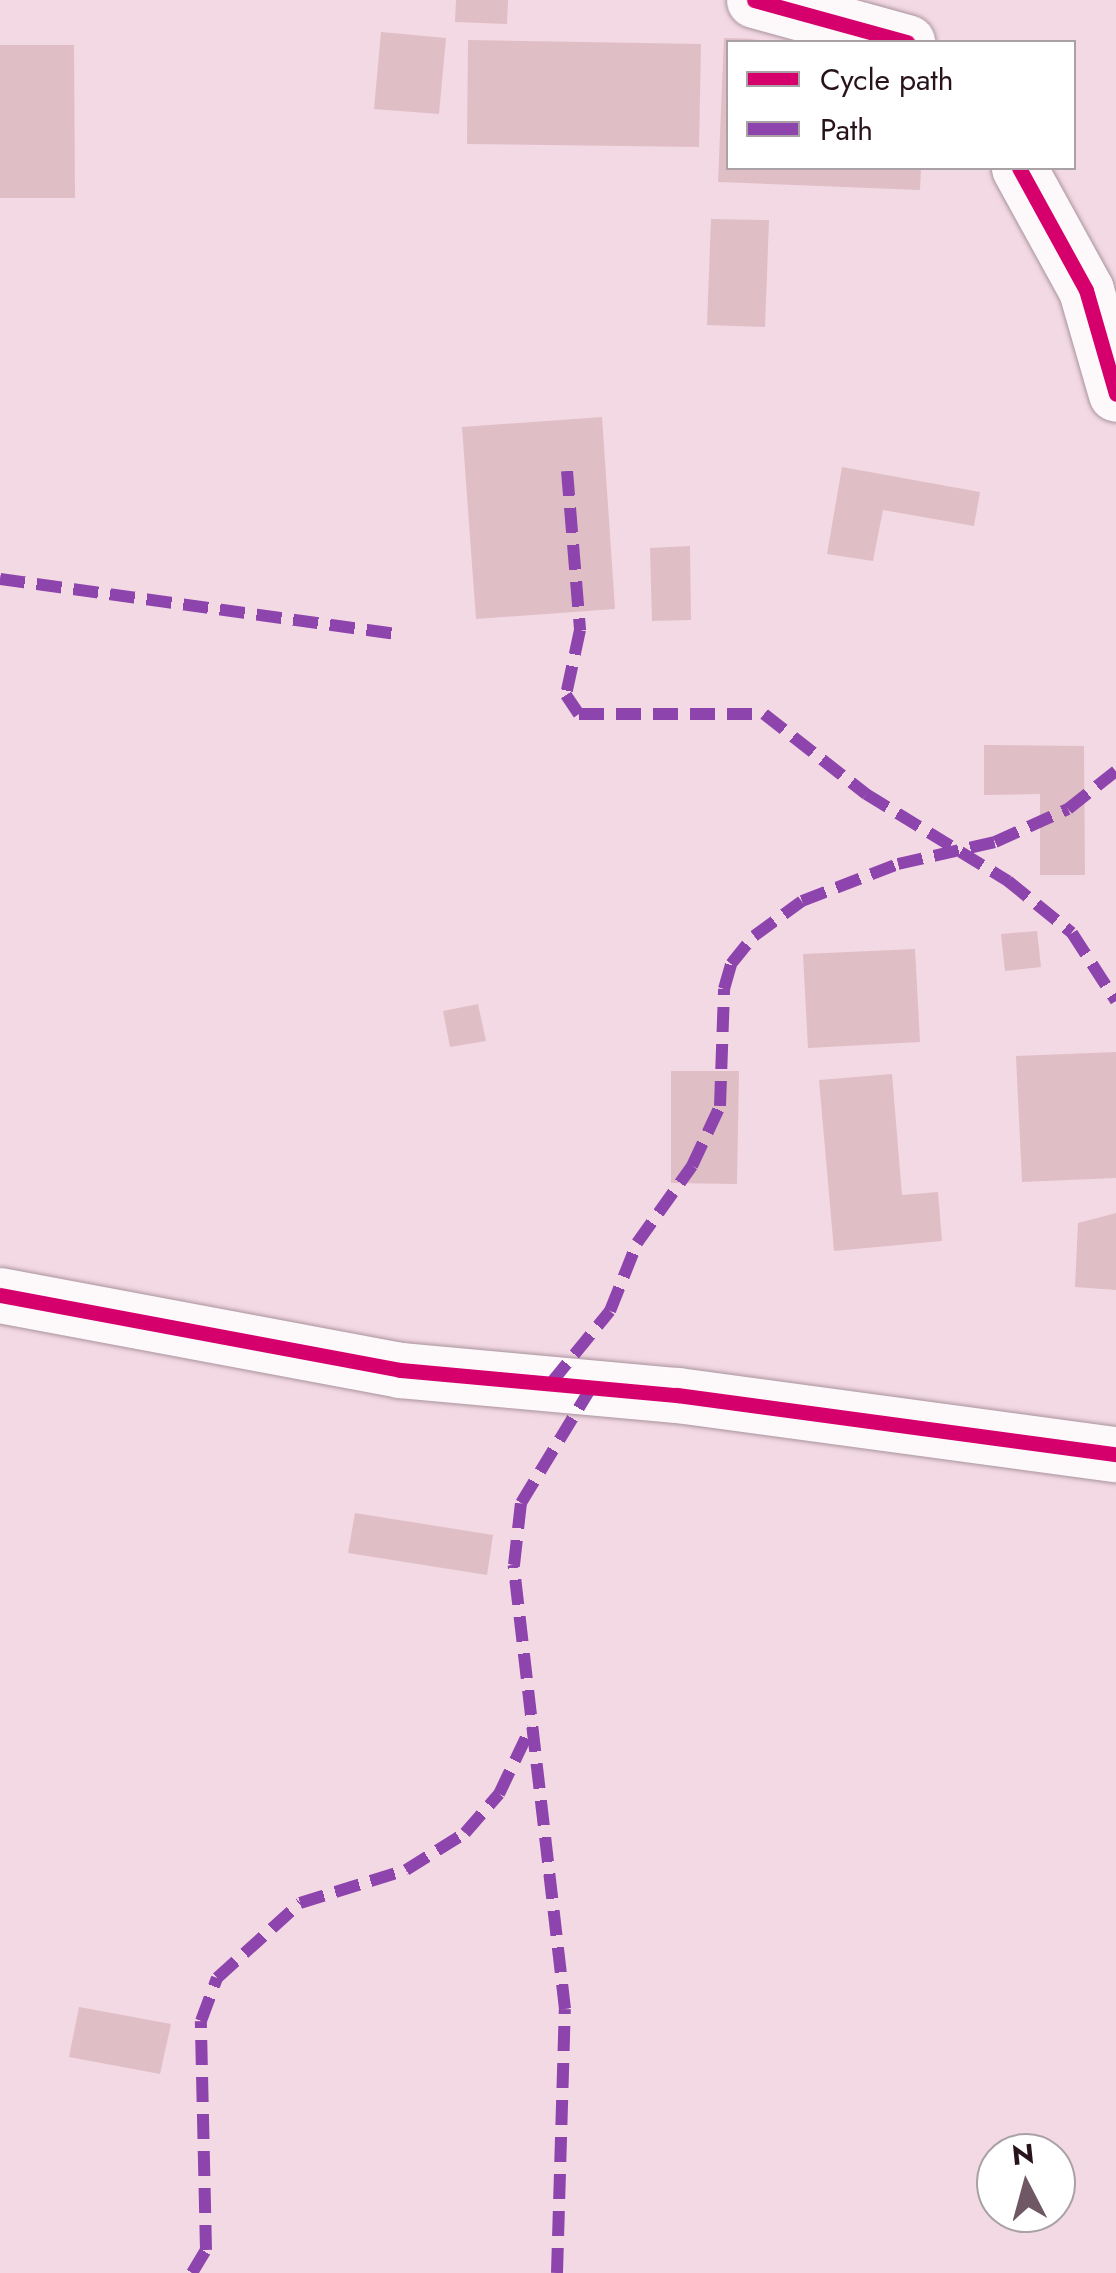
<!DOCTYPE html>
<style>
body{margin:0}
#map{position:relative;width:1116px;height:2273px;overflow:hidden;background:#f3d9e4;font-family:Jost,sans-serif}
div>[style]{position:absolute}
.building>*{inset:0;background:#e0bec6}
.roads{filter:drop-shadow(0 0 2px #a9939c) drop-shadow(0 0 2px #a9939c)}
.minor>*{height:55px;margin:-27.5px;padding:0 27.5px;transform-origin:27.5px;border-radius:27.5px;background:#fdf9fb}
.quiet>*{height:12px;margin-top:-6px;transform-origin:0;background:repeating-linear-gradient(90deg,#8e44ad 0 25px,transparent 0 37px)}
.cycleway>*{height:15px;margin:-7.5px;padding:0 7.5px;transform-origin:7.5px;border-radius:7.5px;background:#d6006c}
span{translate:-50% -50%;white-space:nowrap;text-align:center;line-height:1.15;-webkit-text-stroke:9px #fff;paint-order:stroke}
.legend{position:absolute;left:726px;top:40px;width:350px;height:130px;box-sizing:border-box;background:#fff;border:2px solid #a9a1a5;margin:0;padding:12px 18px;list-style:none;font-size:30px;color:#28131d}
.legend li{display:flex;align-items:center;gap:20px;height:50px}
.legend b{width:50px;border:2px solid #a9a1a5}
.north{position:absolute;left:976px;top:2133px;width:100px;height:100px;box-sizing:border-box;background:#fff;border:2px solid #a9a1a5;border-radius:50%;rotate:354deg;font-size:28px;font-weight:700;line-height:40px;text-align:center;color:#28131d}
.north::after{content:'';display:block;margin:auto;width:35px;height:45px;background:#6f5863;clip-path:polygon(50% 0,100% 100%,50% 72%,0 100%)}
</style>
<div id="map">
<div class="building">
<div style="clip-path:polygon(456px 0,508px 0,507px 24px,455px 22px)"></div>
<div style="clip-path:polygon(381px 32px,446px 38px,439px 114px,374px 109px)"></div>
<div style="clip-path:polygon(724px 38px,760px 39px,728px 42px,728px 168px,921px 168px,920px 190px,718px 182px)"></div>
<div style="clip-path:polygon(468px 40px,701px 44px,699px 147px,467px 144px)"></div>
<div style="clip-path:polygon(0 45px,74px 45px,75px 198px,0 198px)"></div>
<div style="clip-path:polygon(711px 219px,769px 220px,765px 327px,707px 325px)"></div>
<div style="clip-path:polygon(602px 417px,615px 609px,476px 619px,462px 427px)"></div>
<div style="clip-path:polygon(842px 467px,980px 492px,974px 526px,883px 510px,873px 561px,827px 554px)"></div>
<div style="clip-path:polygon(690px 546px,691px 620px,652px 621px,650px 548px)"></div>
<div style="clip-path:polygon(984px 745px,1084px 746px,1085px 875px,1040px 875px,1040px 794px,984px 795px)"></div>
<div style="clip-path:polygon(1037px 931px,1041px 967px,1005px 971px,1001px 934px)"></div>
<div style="clip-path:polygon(915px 949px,920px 1042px,808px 1048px,803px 954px)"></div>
<div style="clip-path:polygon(478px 1004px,486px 1041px,450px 1047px,443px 1011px)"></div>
<div style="clip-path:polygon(1116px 1052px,1116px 1178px,1022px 1182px,1016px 1056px)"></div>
<div style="clip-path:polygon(671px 1071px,739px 1071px,737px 1184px,671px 1183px)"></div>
<div style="clip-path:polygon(892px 1074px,902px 1195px,938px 1192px,942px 1241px,834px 1251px,819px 1080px)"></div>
<div style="clip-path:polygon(1116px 1213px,1116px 1290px,1075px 1287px,1078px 1223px)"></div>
<div style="clip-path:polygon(355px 1513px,493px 1535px,487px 1575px,348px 1553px)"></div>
<div style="clip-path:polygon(79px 2007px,171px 2024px,160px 2074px,69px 2057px)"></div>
</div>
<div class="roads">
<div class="minor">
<div style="left:754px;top:0;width:159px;rotate:15.4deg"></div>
<div style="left:1019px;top:168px;width:139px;rotate:61.2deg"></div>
<div style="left:1086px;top:290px;width:108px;rotate:73.9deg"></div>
<div style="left:0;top:1295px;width:407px;rotate:10.6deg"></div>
<div style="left:400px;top:1370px;width:278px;rotate:5.2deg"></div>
<div style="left:677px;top:1395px;width:443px;rotate:7.7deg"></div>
</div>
</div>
<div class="quiet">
<div style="left:567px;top:471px;width:160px;rotate:85.3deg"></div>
<div style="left:580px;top:630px;width:66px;rotate:102.2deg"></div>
<div style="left:566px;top:695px;width:23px;rotate:56deg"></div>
<div style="left:579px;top:714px;width:185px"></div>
<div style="left:764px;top:714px;width:130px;rotate:38.1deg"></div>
<div style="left:866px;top:794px;width:167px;rotate:31.5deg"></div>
<div style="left:1008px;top:881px;width:82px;rotate:39.1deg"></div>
<div style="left:1072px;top:933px;width:81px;rotate:57.1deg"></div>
<div style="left:0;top:579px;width:400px;rotate:7.9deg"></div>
<div style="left:551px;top:1383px;width:93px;rotate:-50.7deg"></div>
<div style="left:610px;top:1311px;width:73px;rotate:-68.3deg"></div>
<div style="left:637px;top:1243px;width:95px;rotate:-54.5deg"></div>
<div style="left:692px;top:1166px;width:66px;rotate:-65deg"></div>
<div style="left:720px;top:1106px;width:117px;rotate:-88deg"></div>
<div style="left:724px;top:989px;width:26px;rotate:-74deg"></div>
<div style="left:731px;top:964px;width:36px;rotate:-51deg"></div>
<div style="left:754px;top:936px;width:59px;rotate:-36.1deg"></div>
<div style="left:802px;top:901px;width:103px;rotate:-21.1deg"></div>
<div style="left:898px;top:864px;width:99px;rotate:-12.8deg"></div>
<div style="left:995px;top:842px;width:80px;rotate:-24.3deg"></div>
<div style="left:1068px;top:809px;width:61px;rotate:-38.4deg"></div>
<div style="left:192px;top:2273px;width:27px;rotate:-59deg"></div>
<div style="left:206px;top:2250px;width:229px;rotate:-91.3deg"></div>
<div style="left:201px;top:2021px;width:46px;rotate:-69.6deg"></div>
<div style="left:217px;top:1978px;width:112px;rotate:-42.1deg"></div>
<div style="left:300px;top:1903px;width:111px;rotate:-17.3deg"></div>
<div style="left:406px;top:1870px;width:70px;rotate:-32.1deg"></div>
<div style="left:465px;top:1833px;width:52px;rotate:-48.9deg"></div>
<div style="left:499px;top:1794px;width:74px;rotate:-64.5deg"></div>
<div style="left:557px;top:2273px;width:264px;rotate:-88.3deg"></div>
<div style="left:565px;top:2009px;width:447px;rotate:-96.6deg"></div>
<div style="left:514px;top:1565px;width:62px;rotate:-83.6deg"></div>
<div style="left:521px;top:1503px;width:135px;rotate:-58.7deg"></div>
</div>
<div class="cycleway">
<div style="left:754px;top:0;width:159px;rotate:15.4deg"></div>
<div style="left:1019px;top:168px;width:139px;rotate:61.2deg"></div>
<div style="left:1086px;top:290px;width:108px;rotate:73.9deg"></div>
<div style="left:0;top:1295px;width:407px;rotate:10.6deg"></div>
<div style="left:400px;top:1370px;width:278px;rotate:5.2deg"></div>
<div style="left:677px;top:1395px;width:443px;rotate:7.7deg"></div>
</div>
<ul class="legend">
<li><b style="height:12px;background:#d6006c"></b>Cycle path</li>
<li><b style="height:12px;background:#8e44ad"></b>Path</li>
</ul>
<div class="north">N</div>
</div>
